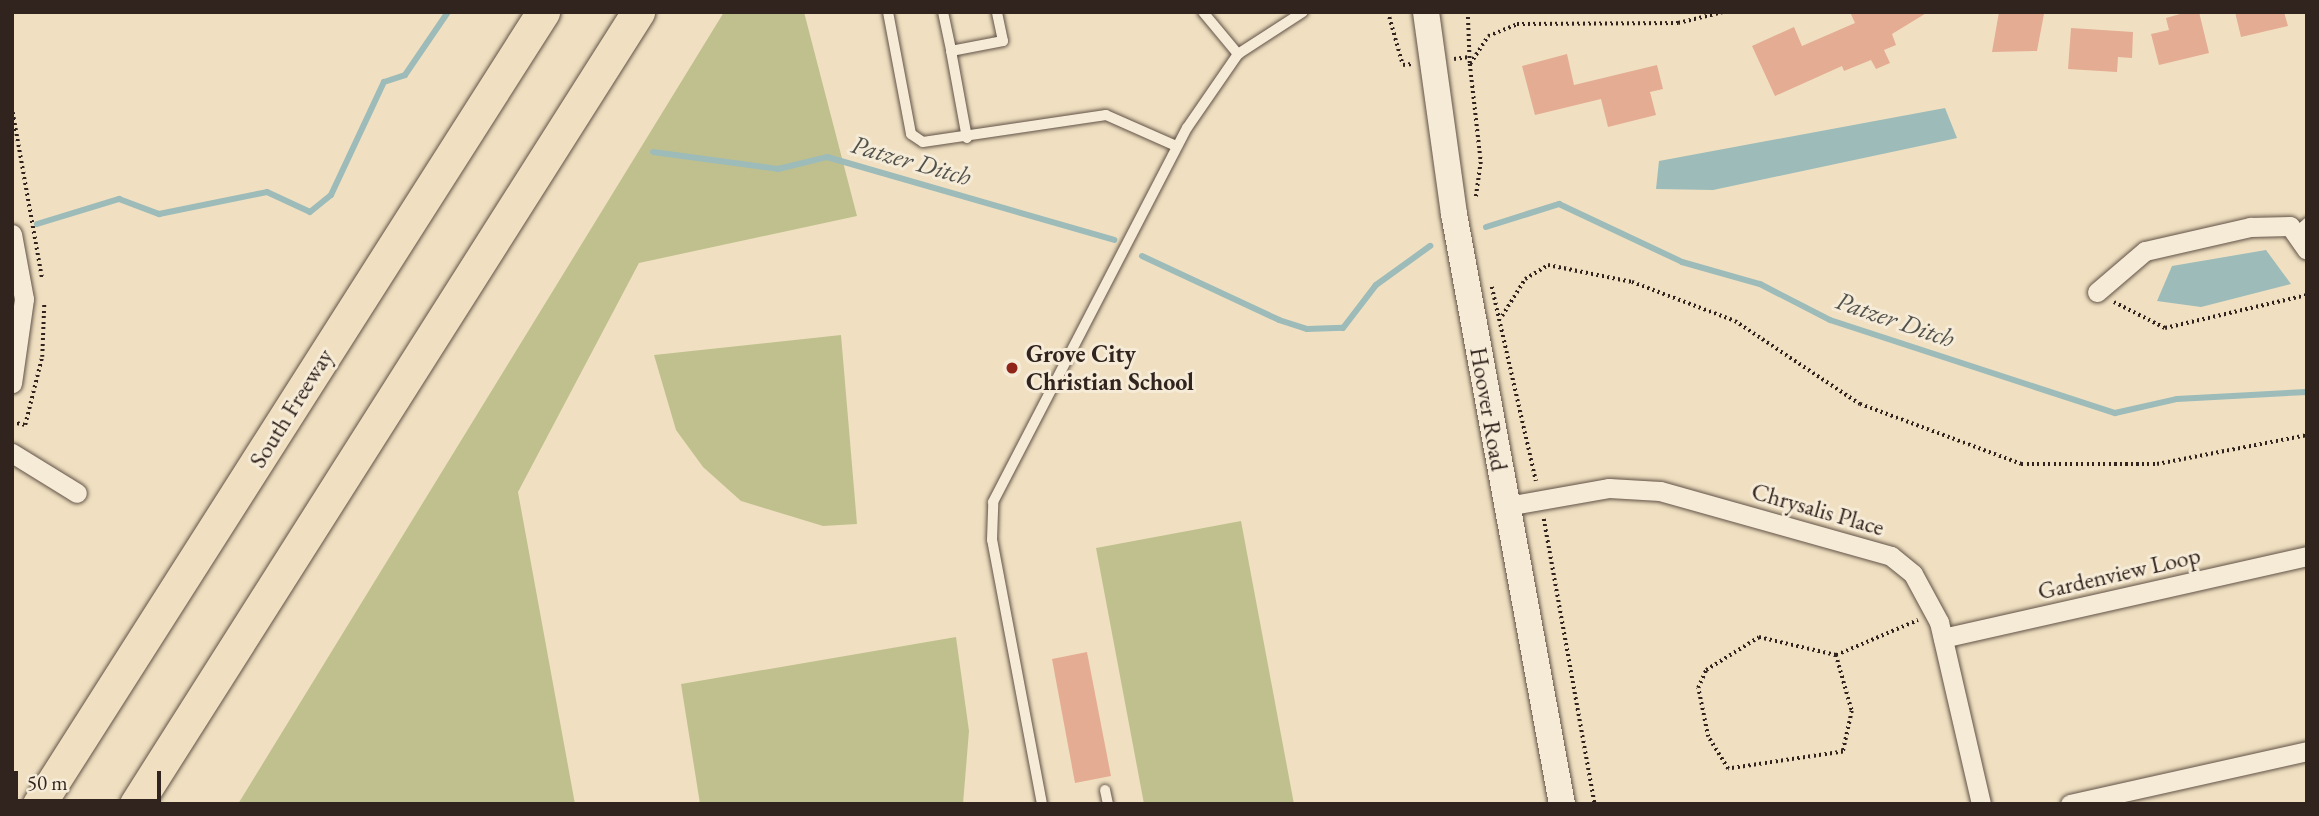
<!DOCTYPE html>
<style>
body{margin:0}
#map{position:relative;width:2319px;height:816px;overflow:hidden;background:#f0e0c1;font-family:"EB Garamond",serif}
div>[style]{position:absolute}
.green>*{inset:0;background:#c0c08e}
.water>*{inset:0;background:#9cbbb9}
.stream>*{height:6px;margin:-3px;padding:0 3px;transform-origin:3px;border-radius:3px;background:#9cbbb9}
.building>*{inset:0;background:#e4ac93}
.path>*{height:3.5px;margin-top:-1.75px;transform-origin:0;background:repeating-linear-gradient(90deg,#31231e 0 2px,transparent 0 5.5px)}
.roads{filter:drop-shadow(0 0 2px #615247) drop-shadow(0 0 2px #615247)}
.service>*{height:10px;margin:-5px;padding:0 5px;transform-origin:5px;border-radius:5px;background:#f5ebd7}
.minor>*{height:19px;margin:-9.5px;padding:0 9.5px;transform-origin:9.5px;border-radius:9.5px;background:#f5ebd7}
.secondary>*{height:26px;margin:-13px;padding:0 13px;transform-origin:13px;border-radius:13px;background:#f5ebd7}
.motorway>*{height:33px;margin:-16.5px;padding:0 16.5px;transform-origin:16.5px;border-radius:16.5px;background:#f0e0c1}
.dots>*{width:19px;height:19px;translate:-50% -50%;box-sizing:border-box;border:4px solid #f5ebd7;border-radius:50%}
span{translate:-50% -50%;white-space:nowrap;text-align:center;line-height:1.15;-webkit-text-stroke:6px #f5ebd7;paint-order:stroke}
.poi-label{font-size:24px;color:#31231e;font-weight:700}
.left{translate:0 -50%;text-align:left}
.street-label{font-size:24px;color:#31231e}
.water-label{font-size:26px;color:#51514c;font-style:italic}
.frame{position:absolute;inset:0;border:14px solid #31231e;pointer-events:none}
.scale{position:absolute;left:14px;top:771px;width:147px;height:32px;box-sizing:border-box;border:4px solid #31231e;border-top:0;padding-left:9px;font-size:21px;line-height:24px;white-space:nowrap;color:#31231e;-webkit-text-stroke:5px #f5ebd7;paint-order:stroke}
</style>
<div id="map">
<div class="green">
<div style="clip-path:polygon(724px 12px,804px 12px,857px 216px,639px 263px,518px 492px,575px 804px,238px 804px)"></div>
<div style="clip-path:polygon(841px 335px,857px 524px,823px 526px,741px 501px,703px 467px,676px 430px,654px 355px)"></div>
<div style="clip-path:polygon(1241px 521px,1294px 804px,1144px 804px,1096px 548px)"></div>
<div style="clip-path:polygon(956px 637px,969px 731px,963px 804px,700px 804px,681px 684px)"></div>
</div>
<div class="water">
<div style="clip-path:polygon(1945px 108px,1957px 138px,1948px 140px,1713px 190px,1656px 189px,1659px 161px)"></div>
<div style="clip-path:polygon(2266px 250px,2291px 284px,2201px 307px,2157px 301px,2172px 266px)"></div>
</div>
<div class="stream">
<div style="left:653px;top:152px;width:126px;rotate:7.7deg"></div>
<div style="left:778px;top:169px;width:50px;rotate:-13.8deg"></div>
<div style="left:827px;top:157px;width:299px;rotate:16.1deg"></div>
<div style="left:37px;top:224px;width:86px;rotate:-17deg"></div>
<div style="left:119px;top:199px;width:43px;rotate:20.6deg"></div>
<div style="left:159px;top:214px;width:110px;rotate:-11.5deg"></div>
<div style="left:267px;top:192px;width:47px;rotate:24.9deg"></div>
<div style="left:310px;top:212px;width:27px;rotate:-39deg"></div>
<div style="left:331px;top:195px;width:125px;rotate:-64.9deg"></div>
<div style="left:384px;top:82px;width:22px;rotate:-18deg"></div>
<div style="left:405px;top:75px;width:76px;rotate:-55.7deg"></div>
<div style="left:1486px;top:227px;width:77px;rotate:-17.5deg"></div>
<div style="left:1559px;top:204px;width:136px;rotate:25.2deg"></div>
<div style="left:1682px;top:262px;width:81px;rotate:15.8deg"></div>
<div style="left:1760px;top:284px;width:79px;rotate:27.2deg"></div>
<div style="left:1830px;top:320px;width:300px;rotate:18.1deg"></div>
<div style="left:2115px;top:413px;width:64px;rotate:-12.7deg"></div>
<div style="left:2177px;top:399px;width:130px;rotate:-3.1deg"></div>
<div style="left:1142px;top:256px;width:151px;rotate:25deg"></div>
<div style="left:1279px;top:320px;width:29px;rotate:18deg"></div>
<div style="left:1307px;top:329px;width:36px;rotate:-2deg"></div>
<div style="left:1343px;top:328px;width:54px;rotate:-52.5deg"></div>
<div style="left:1376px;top:285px;width:67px;rotate:-35.8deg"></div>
</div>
<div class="building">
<div style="clip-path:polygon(1850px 12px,1928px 12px,1892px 34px,1896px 45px,1884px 50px,1890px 63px,1876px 69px,1871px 60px,1844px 71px,1842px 66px,1775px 96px,1752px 46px,1794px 27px,1802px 46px,1855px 23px)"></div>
<div style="clip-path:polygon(1999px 12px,2044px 14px,2037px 51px,1992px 52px)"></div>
<div style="clip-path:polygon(2187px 12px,2199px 12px,2209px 53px,2159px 65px,2151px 34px,2169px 30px,2166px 18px)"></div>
<div style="clip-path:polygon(2235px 12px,2284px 12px,2288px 26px,2241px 37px)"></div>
<div style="clip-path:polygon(2071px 28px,2133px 32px,2132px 58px,2118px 57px,2117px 72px,2068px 69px)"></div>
<div style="clip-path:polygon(1567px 54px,1574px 85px,1657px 65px,1663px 89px,1650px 92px,1656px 115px,1608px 127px,1601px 99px,1535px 115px,1522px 66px)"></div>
<div style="clip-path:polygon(1087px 652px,1111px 776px,1075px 783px,1052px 659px)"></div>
</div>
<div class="path">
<div style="left:1388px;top:12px;width:55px;rotate:74.2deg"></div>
<div style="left:1403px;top:65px;width:9px;rotate:-6deg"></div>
<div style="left:1468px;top:12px;width:52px;rotate:87.8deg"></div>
<div style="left:1470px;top:64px;width:33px;rotate:-57deg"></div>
<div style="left:1488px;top:36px;width:31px;rotate:-22deg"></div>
<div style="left:1517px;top:24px;width:161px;rotate:-0.4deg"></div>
<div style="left:1678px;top:23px;width:46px;rotate:-13.7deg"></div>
<div style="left:1454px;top:59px;width:15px;rotate:-8deg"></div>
<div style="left:1470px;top:64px;width:99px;rotate:83.6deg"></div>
<div style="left:1481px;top:162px;width:35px;rotate:98deg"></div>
<div style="left:12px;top:107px;width:173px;rotate:80deg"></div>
<div style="left:1492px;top:287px;width:199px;rotate:77.2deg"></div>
<div style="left:2114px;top:302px;width:57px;rotate:27deg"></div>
<div style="left:2165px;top:328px;width:146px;rotate:-13.1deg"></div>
<div style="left:1502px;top:316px;width:44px;rotate:-58.1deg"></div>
<div style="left:1525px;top:279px;width:27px;rotate:-31deg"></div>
<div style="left:1548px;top:265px;width:86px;rotate:11.4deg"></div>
<div style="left:1632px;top:282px;width:110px;rotate:20.7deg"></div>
<div style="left:1735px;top:321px;width:150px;rotate:33.6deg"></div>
<div style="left:1860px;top:404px;width:172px;rotate:20.4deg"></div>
<div style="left:2021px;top:464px;width:136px"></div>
<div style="left:2157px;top:464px;width:153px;rotate:-10.9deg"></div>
<div style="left:12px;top:422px;width:13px;rotate:13deg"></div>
<div style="left:25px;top:425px;width:70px;rotate:-76deg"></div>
<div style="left:42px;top:357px;width:52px;rotate:-87.8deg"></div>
<div style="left:1544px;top:519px;width:290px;rotate:79.9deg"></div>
<div style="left:1836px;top:655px;width:58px;rotate:74.1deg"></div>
<div style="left:1852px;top:711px;width:42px;rotate:102.4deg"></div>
<div style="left:1843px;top:752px;width:116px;rotate:171.6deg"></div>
<div style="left:1728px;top:769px;width:38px;rotate:-122deg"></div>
<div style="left:1708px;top:737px;width:50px;rotate:-101.5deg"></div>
<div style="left:1698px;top:688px;width:20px;rotate:-66deg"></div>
<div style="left:1706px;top:670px;width:62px;rotate:-31.9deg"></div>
<div style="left:1759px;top:637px;width:79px;rotate:13.2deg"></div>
<div style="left:1836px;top:655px;width:89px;rotate:-23.1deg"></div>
</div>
<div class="roads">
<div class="service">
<div style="left:888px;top:12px;width:124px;rotate:79.3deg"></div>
<div style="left:911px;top:134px;width:14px;rotate:34deg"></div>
<div style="left:923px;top:142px;width:185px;rotate:-8.4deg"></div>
<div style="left:1106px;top:115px;width:77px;rotate:23.9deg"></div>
<div style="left:943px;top:12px;width:40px;rotate:78deg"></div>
<div style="left:1203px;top:12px;width:55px;rotate:50.2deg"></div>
<div style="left:967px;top:138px;width:88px;rotate:-100.4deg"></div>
<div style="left:951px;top:51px;width:53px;rotate:-10.9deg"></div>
<div style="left:1003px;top:41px;width:30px;rotate:-102deg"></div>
<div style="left:2298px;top:231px;width:12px;rotate:-42deg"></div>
<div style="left:1105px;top:790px;width:14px;rotate:78deg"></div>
<div style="left:1042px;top:804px;width:269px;rotate:-100.7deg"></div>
<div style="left:992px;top:540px;width:38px;rotate:-88deg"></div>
<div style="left:993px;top:502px;width:421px;rotate:-62.6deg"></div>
<div style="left:1187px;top:128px;width:90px;rotate:-55.4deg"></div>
<div style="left:1238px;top:54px;width:77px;rotate:-32.9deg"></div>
</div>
<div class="minor">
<div style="left:12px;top:234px;width:66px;rotate:79.5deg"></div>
<div style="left:24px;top:299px;width:85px;rotate:98.1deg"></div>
<div style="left:2097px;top:292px;width:63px;rotate:-40.5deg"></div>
<div style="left:2145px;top:251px;width:108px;rotate:-12.9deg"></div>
<div style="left:2250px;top:227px;width:40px;rotate:-1.4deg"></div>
<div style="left:2290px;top:226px;width:29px;rotate:55deg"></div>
<div style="left:12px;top:453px;width:76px;rotate:31.6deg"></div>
<div style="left:1507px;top:506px;width:104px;rotate:-10deg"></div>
<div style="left:1609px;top:488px;width:51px;rotate:3.4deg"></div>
<div style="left:1660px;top:491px;width:240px;rotate:15.7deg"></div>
<div style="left:1891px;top:556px;width:28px;rotate:39deg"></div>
<div style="left:1913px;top:574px;width:55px;rotate:61.6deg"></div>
<div style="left:1939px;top:622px;width:187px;rotate:77deg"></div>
<div style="left:1943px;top:638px;width:373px;rotate:-12.7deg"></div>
<div style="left:2070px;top:804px;width:243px;rotate:-12.6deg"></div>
</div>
<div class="secondary">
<div style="left:1426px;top:12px;width:204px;rotate:82.1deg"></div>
<div style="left:1454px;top:214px;width:600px;rotate:79.63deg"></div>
</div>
<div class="motorway">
<div style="left:39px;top:804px;width:939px;rotate:-57.53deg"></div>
<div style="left:136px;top:804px;width:938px;rotate:-57.63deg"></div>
</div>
</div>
<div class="dots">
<div style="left:1012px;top:368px;background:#8f2418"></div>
</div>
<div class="poi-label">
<span class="left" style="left:1026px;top:368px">Grove City<br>Christian School</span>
</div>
<div class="street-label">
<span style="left:291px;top:408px;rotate:-58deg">South Freeway</span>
<span style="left:1489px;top:409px;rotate:80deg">Hoover Road</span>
<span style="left:1818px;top:509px;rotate:16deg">Chrysalis Place</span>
<span style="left:2119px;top:573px;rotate:-13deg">Gardenview Loop</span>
</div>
<div class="water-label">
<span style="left:911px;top:161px;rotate:16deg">Patzer Ditch</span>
<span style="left:1895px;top:320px;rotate:19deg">Patzer Ditch</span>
</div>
<div class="frame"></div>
<div class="scale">50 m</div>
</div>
